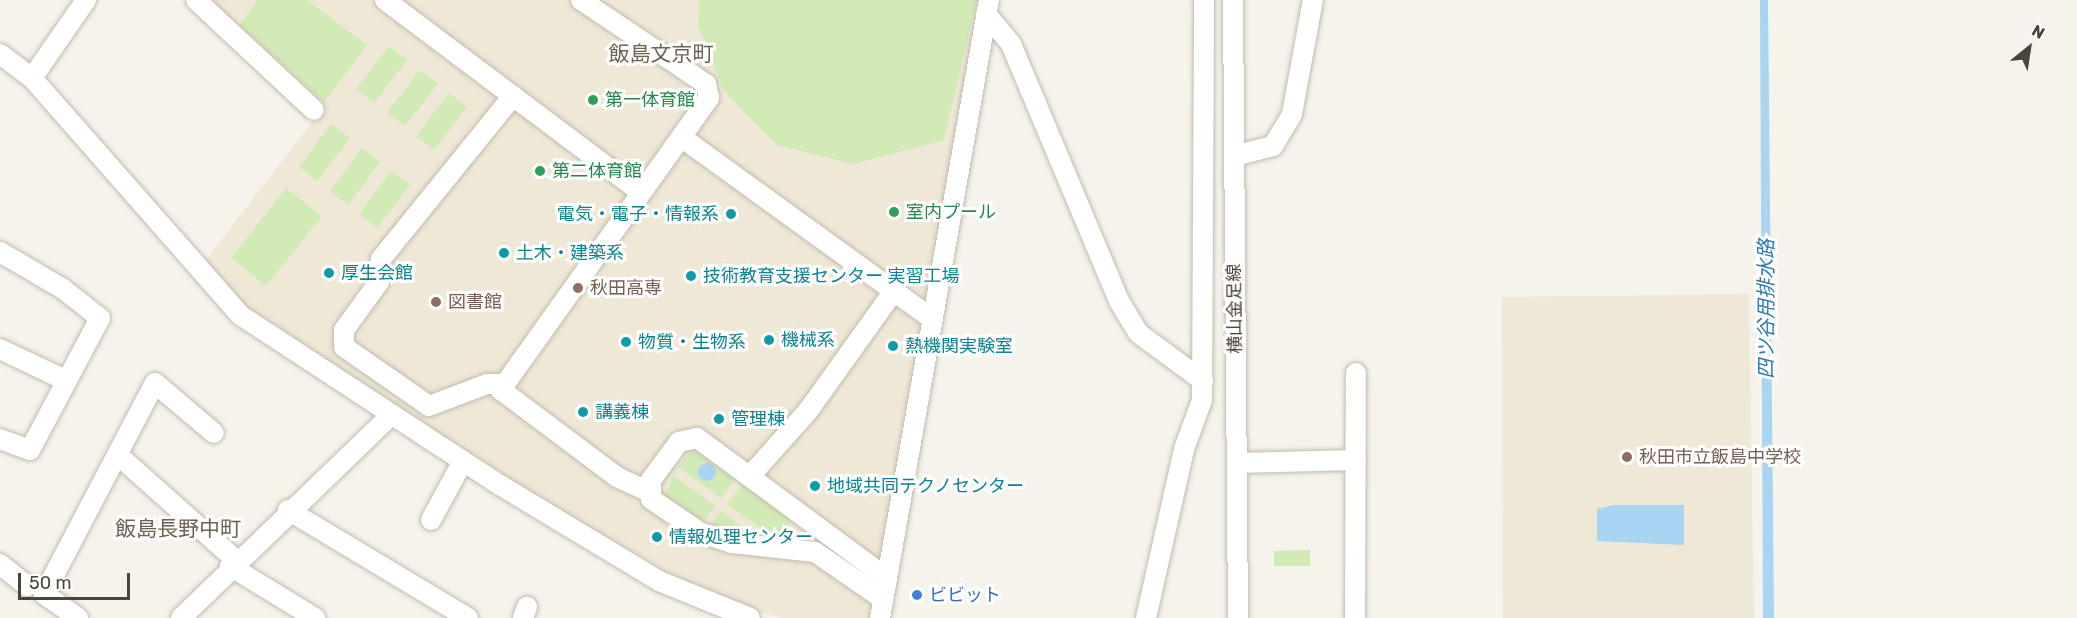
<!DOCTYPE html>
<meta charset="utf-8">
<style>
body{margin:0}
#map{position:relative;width:2077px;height:618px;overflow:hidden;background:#f6f3ec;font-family:Rubik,"Noto Sans JP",sans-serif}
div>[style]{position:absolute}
.education>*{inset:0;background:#efe8d6}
.green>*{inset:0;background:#d2eab5}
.water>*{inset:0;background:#a9d4f2}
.round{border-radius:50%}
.roads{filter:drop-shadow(0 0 2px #c2bbae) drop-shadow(0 0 2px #c2bbae)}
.minor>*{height:20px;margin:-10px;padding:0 10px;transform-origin:10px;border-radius:10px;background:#fff}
.dots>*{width:16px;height:16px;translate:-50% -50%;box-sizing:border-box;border:3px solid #fff;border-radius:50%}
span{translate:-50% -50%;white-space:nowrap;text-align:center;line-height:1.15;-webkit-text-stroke:6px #fff;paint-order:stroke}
.leisure-label{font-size:18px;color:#27864d}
.left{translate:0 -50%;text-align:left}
.culture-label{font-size:18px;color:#0d838f}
.right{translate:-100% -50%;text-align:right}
.education-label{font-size:18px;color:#785e54}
.street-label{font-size:18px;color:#4b4439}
.shop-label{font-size:18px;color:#366cbe}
.water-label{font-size:20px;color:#2e7ab2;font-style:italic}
.quarter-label{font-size:21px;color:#6e6250}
.north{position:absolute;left:1999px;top:18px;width:60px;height:60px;-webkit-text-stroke:4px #fff;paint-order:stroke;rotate:30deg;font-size:16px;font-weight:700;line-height:24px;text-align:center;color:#4b4439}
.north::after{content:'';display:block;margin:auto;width:21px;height:27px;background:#4b4439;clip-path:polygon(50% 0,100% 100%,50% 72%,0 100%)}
.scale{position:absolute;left:18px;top:573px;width:112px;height:27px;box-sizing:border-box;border:3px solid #4b4439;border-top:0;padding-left:8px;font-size:18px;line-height:21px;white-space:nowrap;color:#4b4439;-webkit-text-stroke:4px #fff;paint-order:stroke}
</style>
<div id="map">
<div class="education">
<div style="clip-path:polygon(206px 0,983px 0,876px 618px,782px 618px,722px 602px,489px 470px,247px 312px,203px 264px,322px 109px)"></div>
<div style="clip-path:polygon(1749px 294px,1754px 618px,1503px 618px,1502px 297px)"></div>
</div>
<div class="green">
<div style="clip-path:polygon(258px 0,307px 0,367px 45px,324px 102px,240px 25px)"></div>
<div style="clip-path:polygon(699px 0,977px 0,944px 140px,853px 164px,777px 145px,724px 91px,698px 25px)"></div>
<div style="clip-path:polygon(389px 46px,407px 60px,374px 103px,356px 89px)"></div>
<div style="clip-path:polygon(420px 70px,438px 84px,405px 126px,387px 113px)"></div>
<div style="clip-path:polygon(449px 93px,467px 107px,434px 150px,416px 136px)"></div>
<div style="clip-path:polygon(331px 124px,350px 138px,317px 181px,299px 167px)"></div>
<div style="clip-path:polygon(362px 148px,380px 162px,348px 205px,330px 191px)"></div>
<div style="clip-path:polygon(391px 171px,410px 185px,377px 228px,359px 214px)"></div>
<div style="clip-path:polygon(286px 188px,322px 216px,266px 286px,231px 258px)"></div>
<div style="clip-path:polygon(700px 451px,736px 478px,721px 498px,678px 467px,689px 453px)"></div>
<div style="clip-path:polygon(673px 475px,715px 506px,702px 523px,665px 496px)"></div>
<div style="clip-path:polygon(743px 484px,789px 518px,788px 537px,777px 540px,727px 504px)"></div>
<div style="clip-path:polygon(721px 511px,756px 536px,709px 527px)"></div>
<div style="clip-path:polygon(1310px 550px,1310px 566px,1274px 566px,1274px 551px)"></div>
</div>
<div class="water">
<div style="clip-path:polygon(1760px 0,1768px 0,1774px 618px,1763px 618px)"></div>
<div class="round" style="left:698px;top:463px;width:18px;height:18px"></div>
<div style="clip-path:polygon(1614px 505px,1684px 505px,1684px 545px,1597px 541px,1597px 509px)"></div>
</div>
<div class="roads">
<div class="minor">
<div style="left:196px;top:0;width:161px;rotate:43deg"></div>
<div style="left:385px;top:0;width:320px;rotate:36.9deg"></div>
<div style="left:581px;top:0;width:151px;rotate:33.9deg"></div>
<div style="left:706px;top:84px;width:14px;rotate:78deg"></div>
<div style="left:709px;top:98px;width:359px;rotate:125.5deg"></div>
<div style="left:501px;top:390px;width:145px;rotate:36.9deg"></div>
<div style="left:617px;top:477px;width:33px;rotate:25deg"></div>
<div style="left:1233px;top:0;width:618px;rotate:89.54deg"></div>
<div style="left:986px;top:14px;width:39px;rotate:50deg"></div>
<div style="left:1011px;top:44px;width:279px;rotate:67.2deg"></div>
<div style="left:1119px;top:301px;width:37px;rotate:59deg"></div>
<div style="left:1138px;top:333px;width:81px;rotate:36.4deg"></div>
<div style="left:0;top:54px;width:40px;rotate:37deg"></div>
<div style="left:32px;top:78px;width:315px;rotate:48.7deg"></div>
<div style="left:240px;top:315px;width:311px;rotate:33.2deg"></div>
<div style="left:500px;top:485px;width:186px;rotate:31.1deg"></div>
<div style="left:659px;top:581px;width:98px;rotate:22.1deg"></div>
<div style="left:32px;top:78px;width:95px;rotate:-55.3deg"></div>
<div style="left:681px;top:137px;width:310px;rotate:35.9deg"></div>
<div style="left:1234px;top:156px;width:40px;rotate:-14.4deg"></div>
<div style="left:1273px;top:146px;width:37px;rotate:-59deg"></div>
<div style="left:1292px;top:114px;width:116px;rotate:-79.6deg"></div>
<div style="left:0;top:252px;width:73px;rotate:30.4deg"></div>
<div style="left:63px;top:289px;width:47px;rotate:38.1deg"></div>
<div style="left:100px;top:318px;width:149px;rotate:117.9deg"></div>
<div style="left:30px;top:450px;width:32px;rotate:-160deg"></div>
<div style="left:0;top:349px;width:74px;rotate:25.5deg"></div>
<div style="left:501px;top:384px;width:14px;rotate:180deg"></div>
<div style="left:487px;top:384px;width:62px;rotate:159.2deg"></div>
<div style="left:429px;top:406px;width:103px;rotate:-145.2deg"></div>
<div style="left:344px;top:347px;width:17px;rotate:-90deg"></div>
<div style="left:344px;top:330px;width:59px;rotate:-53.9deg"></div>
<div style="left:379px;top:282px;width:23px;rotate:-85deg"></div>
<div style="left:381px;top:259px;width:210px;rotate:-51deg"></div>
<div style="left:118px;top:455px;width:159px;rotate:41.7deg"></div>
<div style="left:1237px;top:463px;width:119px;rotate:-1.4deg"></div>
<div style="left:750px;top:476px;width:87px;rotate:-48.3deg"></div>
<div style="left:808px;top:411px;width:148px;rotate:-54.4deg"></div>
<div style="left:288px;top:510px;width:210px;rotate:31deg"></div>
<div style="left:431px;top:520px;width:67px;rotate:-61.5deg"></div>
<div style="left:0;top:564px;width:35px;rotate:39deg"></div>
<div style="left:230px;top:566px;width:100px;rotate:31.5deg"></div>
<div style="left:883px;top:599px;width:83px;rotate:-145.3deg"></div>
<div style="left:815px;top:552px;width:83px;rotate:-173.8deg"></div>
<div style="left:732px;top:543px;width:33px;rotate:-162deg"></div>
<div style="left:701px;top:533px;width:60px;rotate:-145.8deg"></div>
<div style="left:651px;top:499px;width:19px;rotate:-90deg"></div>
<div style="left:651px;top:480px;width:47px;rotate:-53.6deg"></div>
<div style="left:679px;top:442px;width:18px;rotate:-13deg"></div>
<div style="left:697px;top:438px;width:236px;rotate:36.4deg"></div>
<div style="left:78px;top:618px;width:42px;rotate:-144.8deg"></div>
<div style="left:44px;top:594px;width:238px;rotate:-62.3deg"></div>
<div style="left:155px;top:383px;width:77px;rotate:40.3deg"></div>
<div style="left:181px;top:618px;width:292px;rotate:-44deg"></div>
<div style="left:523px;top:618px;width:12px;rotate:-70deg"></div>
<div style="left:880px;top:618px;width:628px;rotate:-80deg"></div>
<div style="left:1146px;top:618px;width:173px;rotate:-77.3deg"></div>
<div style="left:1184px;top:449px;width:52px;rotate:-69.8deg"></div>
<div style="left:1202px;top:400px;width:400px;rotate:-89.7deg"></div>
<div style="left:1355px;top:618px;width:245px;rotate:-89.8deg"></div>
</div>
</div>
<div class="dots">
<div style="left:593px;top:100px;background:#2e9e5b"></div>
<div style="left:540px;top:171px;background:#2e9e5b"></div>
<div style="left:894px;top:212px;background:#2e9e5b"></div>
<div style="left:731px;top:214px;background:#0f9aa8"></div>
<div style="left:504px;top:253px;background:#0f9aa8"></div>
<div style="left:329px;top:273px;background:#0f9aa8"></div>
<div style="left:691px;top:276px;background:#0f9aa8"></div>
<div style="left:578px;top:288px;background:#8d6e63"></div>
<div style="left:436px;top:302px;background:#8d6e63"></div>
<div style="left:769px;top:340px;background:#0f9aa8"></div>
<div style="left:626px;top:342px;background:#0f9aa8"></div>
<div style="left:893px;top:346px;background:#0f9aa8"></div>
<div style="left:583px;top:412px;background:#0f9aa8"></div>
<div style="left:719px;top:419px;background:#0f9aa8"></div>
<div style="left:1627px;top:457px;background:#8d6e63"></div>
<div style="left:815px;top:486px;background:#0f9aa8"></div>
<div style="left:657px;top:537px;background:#0f9aa8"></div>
<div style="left:917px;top:595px;background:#3f7fe0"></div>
</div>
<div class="leisure-label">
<span class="left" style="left:605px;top:100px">第一体育館</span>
<span class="left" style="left:552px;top:171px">第二体育館</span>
<span class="left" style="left:906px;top:212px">室内プール</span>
</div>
<div class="culture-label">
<span class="right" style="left:719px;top:214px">電気・電子・情報系</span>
<span class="left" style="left:516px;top:253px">土木・建築系</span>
<span class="left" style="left:341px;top:273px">厚生会館</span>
<span class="left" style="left:703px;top:276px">技術教育支援センター 実習工場</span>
<span class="left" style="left:781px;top:340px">機械系</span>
<span class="left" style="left:638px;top:342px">物質・生物系</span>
<span class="left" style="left:905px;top:346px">熱機関実験室</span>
<span class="left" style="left:595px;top:412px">講義棟</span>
<span class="left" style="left:731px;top:419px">管理棟</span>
<span class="left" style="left:827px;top:486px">地域共同テクノセンター</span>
<span class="left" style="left:669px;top:537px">情報処理センター</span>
</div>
<div class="education-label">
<span class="left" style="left:590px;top:288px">秋田高専</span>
<span class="left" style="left:448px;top:302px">図書館</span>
<span class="left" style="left:1639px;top:457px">秋田市立飯島中学校</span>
</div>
<div class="street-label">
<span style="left:1235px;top:309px;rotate:-91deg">横山金足線</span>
</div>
<div class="shop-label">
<span class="left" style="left:929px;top:595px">ビビット</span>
</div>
<div class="water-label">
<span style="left:1766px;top:309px;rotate:-90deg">四ツ谷用排水路</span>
</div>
<div class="quarter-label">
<span style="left:661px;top:54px">飯島文京町</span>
<span style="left:178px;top:529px">飯島長野中町</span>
</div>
<div class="north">N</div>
<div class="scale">50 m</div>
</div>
